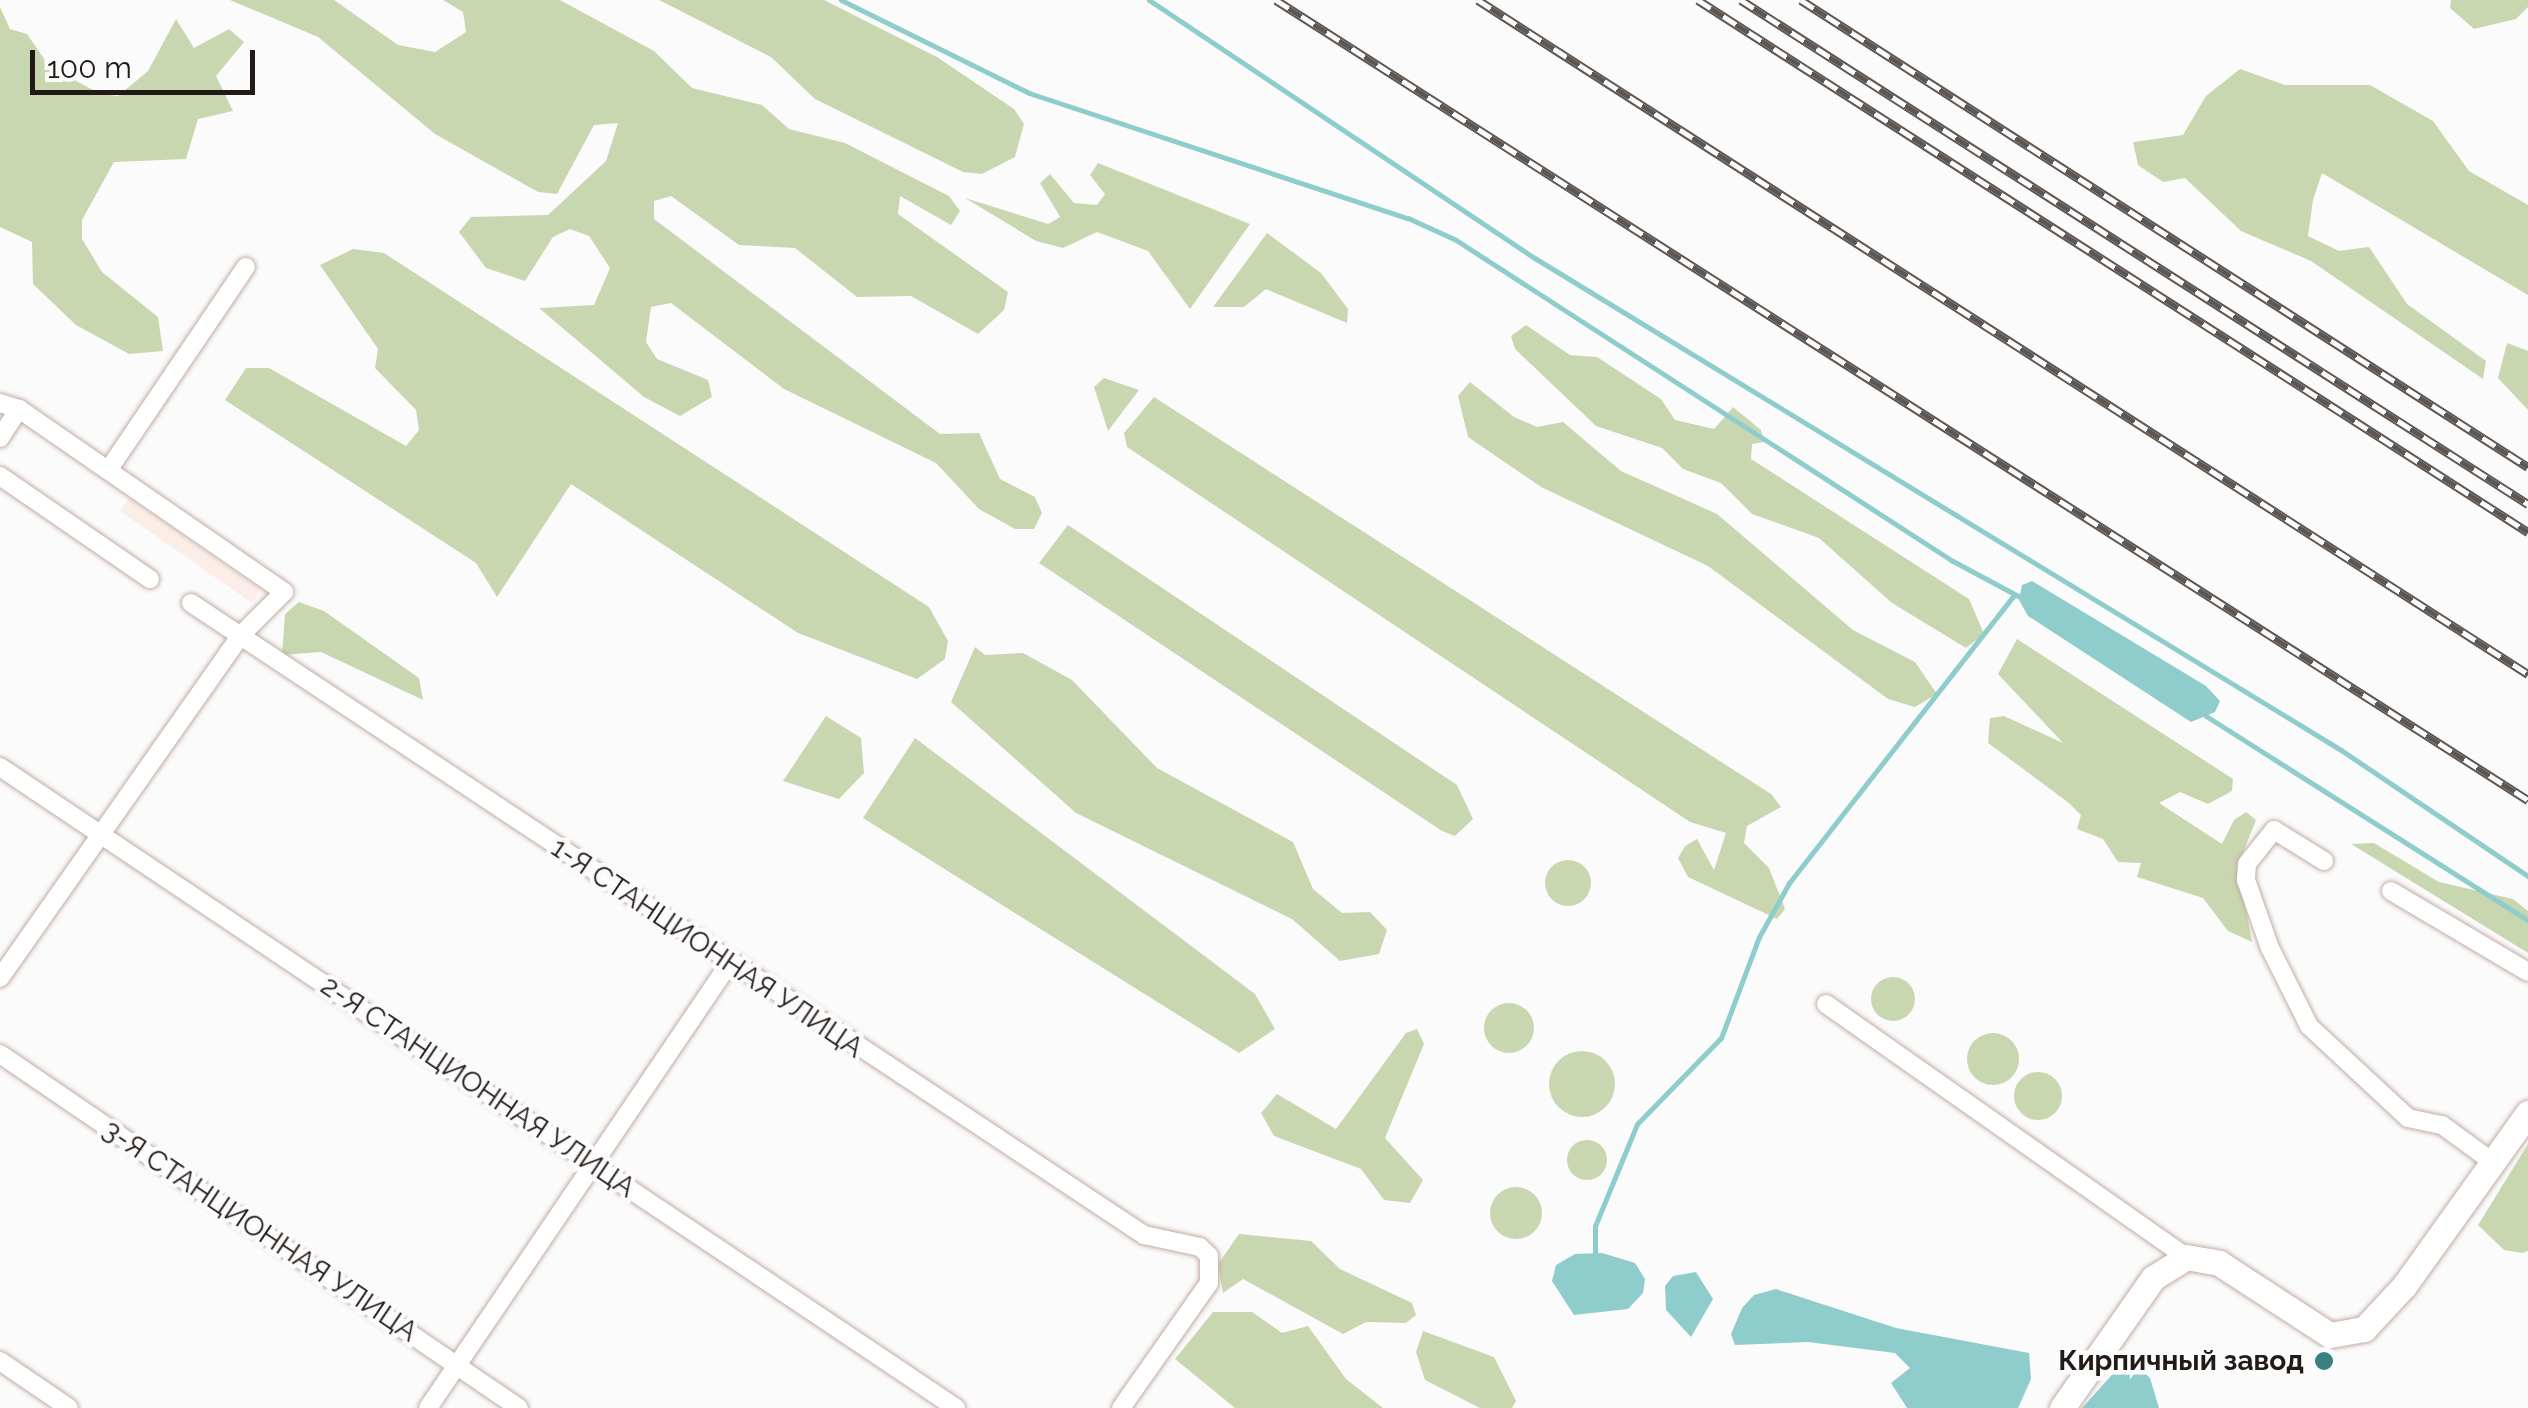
<!DOCTYPE html>
<meta charset="utf-8">
<style>
body{margin:0}
#map{position:relative;width:2528px;height:1408px;overflow:hidden;background:#fbfbfb;font-family:Raleway,sans-serif}
div>[style]{position:absolute}
.built>*{inset:0;background:#fbeee8}
.green>*{inset:0;background:#c9d7b1}
.round{border-radius:50%}
.water>*{inset:0;background:#8fcccc}
.stream>*{height:5px;margin:-2.5px;padding:0 2.5px;transform-origin:2.5px;border-radius:2.5px;background:#8fcccc}
.roads{filter:drop-shadow(0 0 2px #c3aba2) drop-shadow(0 0 2px #c3aba2)}
.street>*{height:18px;margin:-9px;padding:0 9px;transform-origin:9px;border-radius:9px;background:#fff}
.secondary>*{height:25px;margin:-12.5px;padding:0 12.5px;transform-origin:12.5px;border-radius:12.5px;background:#fff}
.rail>*{height:9px;margin-top:-4.5px;transform-origin:0;background:repeating-linear-gradient(90deg,#fbfbfb 0 15px,#5d5754 0 30px);box-sizing:border-box;border-block:2px solid #5d5754}
.dots>*{width:28px;height:28px;translate:-50% -50%;box-sizing:border-box;border:5px solid #fbfbfb;border-radius:50%}
span{translate:-50% -50%;white-space:nowrap;text-align:center;line-height:1.15;-webkit-text-stroke:9px #fbfbfb;paint-order:stroke}
.street-label{font-size:28px;color:#221a16}
.poi-label{font-size:28px;color:#221a16;font-weight:700}
.right{translate:-100% -50%;text-align:right}
.scale{position:absolute;left:30px;top:50px;width:225px;height:45px;box-sizing:border-box;border:5px solid #221a16;border-top:0;padding-left:12px;font-size:30px;line-height:35px;white-space:nowrap;color:#221a16;-webkit-text-stroke:8px #fbfbfb;paint-order:stroke}
</style>
<div id="map">
<div class="built">
<div style="clip-path:polygon(129px 498px,261px 590px,252px 603px,120px 511px)"></div>
</div>
<div class="green">
<div style="clip-path:polygon(230px 0,334px 0,398px 45px,435px 52px,466px 32px,463px 12px,443px 0,560px 0,654px 51px,692px 88px,762px 105px,789px 129px,845px 143px,949px 196px,960px 211px,951px 225px,900px 196px,898px 214px,1008px 292px,1004px 310px,978px 334px,911px 296px,857px 297px,795px 248px,739px 245px,671px 196px,654px 201px,654px 219px,940px 434px,979px 433px,1000px 479px,1035px 497px,1042px 513px,1034px 529px,1015px 529px,979px 509px,936px 463px,784px 389px,671px 303px,651px 307px,646px 342px,657px 359px,708px 380px,712px 397px,680px 416px,644px 397px,539px 308px,594px 305px,610px 268px,589px 236px,570px 229px,553px 237px,525px 281px,486px 268px,459px 232px,471px 217px,548px 215px,606px 161px,618px 123px,594px 125px,557px 194px,538px 192px,435px 134px,318px 37px)"></div>
<div style="clip-path:polygon(659px 0,824px 0,937px 57px,1014px 109px,1024px 124px,1015px 157px,982px 174px,963px 172px,815px 99px,771px 57px)"></div>
<div style="clip-path:polygon(2451px 0,2528px 0,2528px 7px,2516px 19px,2474px 29px,2450px 8px)"></div>
<div style="clip-path:polygon(0 7px,10px 29px,27px 34px,49px 66px,100px 94px,118px 96px,148px 71px,176px 19px,194px 48px,229px 29px,244px 42px,216px 76px,233px 111px,198px 119px,186px 159px,114px 162px,82px 220px,82px 239px,102px 272px,158px 317px,163px 351px,129px 354px,76px 325px,33px 284px,32px 242px,0 227px)"></div>
<div style="clip-path:polygon(2240px 69px,2285px 85px,2370px 85px,2433px 121px,2469px 171px,2528px 205px,2528px 295px,2322px 173px,2313px 200px,2308px 236px,2339px 251px,2369px 247px,2407px 304px,2486px 361px,2483px 379px,2311px 261px,2241px 231px,2185px 178px,2163px 182px,2138px 165px,2133px 142px,2183px 135px,2206px 96px)"></div>
<div style="clip-path:polygon(1098px 163px,1250px 224px,1190px 309px,1148px 251px,1097px 232px,1063px 248px,1036px 241px,965px 198px,1048px 224px,1060px 217px,1040px 183px,1050px 174px,1074px 203px,1097px 205px,1105px 194px,1090px 175px)"></div>
<div style="clip-path:polygon(1267px 233px,1321px 273px,1348px 309px,1347px 323px,1266px 289px,1244px 307px,1213px 307px)"></div>
<div style="clip-path:polygon(353px 249px,384px 253px,929px 607px,948px 641px,945px 659px,917px 679px,798px 633px,571px 484px,497px 597px,476px 563px,225px 400px,246px 368px,269px 368px,406px 446px,419px 430px,416px 410px,375px 368px,378px 349px,320px 265px)"></div>
<div style="clip-path:polygon(1526px 325px,1570px 355px,1597px 357px,1661px 399px,1675px 420px,1714px 429px,1733px 407px,1761px 430px,1764px 442px,1752px 444px,1751px 459px,1969px 599px,1984px 634px,1966px 648px,1892px 603px,1819px 538px,1752px 514px,1721px 483px,1683px 469px,1662px 448px,1596px 426px,1515px 349px,1511px 336px)"></div>
<div style="clip-path:polygon(2507px 343px,2528px 351px,2528px 410px,2498px 378px)"></div>
<div style="clip-path:polygon(1104px 378px,1139px 390px,1108px 431px,1094px 387px)"></div>
<div style="clip-path:polygon(1470px 382px,1514px 417px,1537px 427px,1563px 422px,1621px 471px,1717px 514px,1853px 630px,1915px 662px,1937px 694px,1915px 707px,1888px 699px,1708px 566px,1541px 487px,1468px 437px,1458px 396px)"></div>
<div style="clip-path:polygon(1154px 397px,1771px 794px,1781px 807px,1747px 826px,1744px 843px,1769px 868px,1785px 909px,1777px 919px,1688px 877px,1678px 858px,1685px 846px,1697px 839px,1714px 870px,1726px 833px,1690px 822px,1127px 447px,1124px 433px)"></div>
<div style="clip-path:polygon(1068px 525px,1457px 785px,1473px 819px,1455px 836px,1442px 831px,1039px 563px)"></div>
<div style="clip-path:polygon(299px 602px,324px 611px,419px 678px,423px 700px,321px 652px,282px 655px,285px 614px)"></div>
<div style="clip-path:polygon(2017px 639px,2233px 779px,2232px 791px,2208px 804px,2180px 792px,2159px 803px,2222px 844px,2234px 820px,2246px 812px,2256px 820px,2238px 865px,2252px 942px,2228px 931px,2203px 898px,2137px 877px,2141px 863px,2118px 862px,2103px 839px,2077px 829px,2081px 815px,2069px 803px,1988px 743px,1990px 718px,2004px 716px,2063px 743px,1998px 674px)"></div>
<div style="clip-path:polygon(975px 647px,985px 655px,1023px 653px,1072px 680px,1157px 768px,1293px 842px,1313px 889px,1342px 913px,1370px 912px,1387px 930px,1379px 954px,1340px 961px,1292px 919px,1076px 813px,951px 702px)"></div>
<div style="clip-path:polygon(826px 716px,861px 738px,864px 773px,839px 799px,783px 781px)"></div>
<div style="clip-path:polygon(915px 738px,1255px 994px,1275px 1029px,1239px 1053px,863px 818px)"></div>
<div style="clip-path:polygon(2374px 843px,2439px 882px,2513px 899px,2528px 911px,2528px 953px,2351px 844px)"></div>
<div class="round" style="left:1545px;top:860px;width:46px;height:46px"></div>
<div class="round" style="left:1871px;top:977px;width:44px;height:44px"></div>
<div class="round" style="left:1484px;top:1003px;width:50px;height:50px"></div>
<div style="clip-path:polygon(1417px 1029px,1424px 1044px,1385px 1138px,1423px 1180px,1410px 1203px,1384px 1200px,1361px 1169px,1274px 1136px,1261px 1113px,1277px 1094px,1336px 1129px,1406px 1033px)"></div>
<div class="round" style="left:1967px;top:1033px;width:52px;height:52px"></div>
<div class="round" style="left:1549px;top:1051px;width:66px;height:66px"></div>
<div class="round" style="left:2014px;top:1072px;width:48px;height:48px"></div>
<div class="round" style="left:1567px;top:1140px;width:40px;height:40px"></div>
<div style="clip-path:polygon(2528px 1144px,2528px 1251px,2522px 1253px,2504px 1250px,2478px 1225px)"></div>
<div class="round" style="left:1490px;top:1187px;width:52px;height:52px"></div>
<div style="clip-path:polygon(1239px 1234px,1311px 1241px,1340px 1269px,1412px 1303px,1416px 1315px,1406px 1323px,1366px 1322px,1343px 1334px,1243px 1279px,1223px 1293px,1218px 1264px)"></div>
<div style="clip-path:polygon(1213px 1312px,1252px 1312px,1282px 1333px,1308px 1326px,1346px 1379px,1383px 1408px,1235px 1408px,1175px 1359px)"></div>
<div style="clip-path:polygon(1423px 1331px,1494px 1357px,1516px 1401px,1512px 1408px,1480px 1408px,1425px 1380px,1416px 1352px)"></div>
</div>
<div class="water">
<div style="clip-path:polygon(2032px 581px,2206px 686px,2220px 701px,2215px 712px,2191px 722px,2028px 616px,2019px 600px,2022px 585px)"></div>
<div style="clip-path:polygon(1602px 1253px,1635px 1263px,1645px 1279px,1643px 1293px,1628px 1309px,1574px 1315px,1552px 1281px,1556px 1265px,1575px 1254px)"></div>
<div style="clip-path:polygon(1696px 1272px,1713px 1299px,1691px 1337px,1666px 1310px,1665px 1286px,1673px 1276px)"></div>
<div style="clip-path:polygon(1776px 1289px,1896px 1328px,2029px 1353px,2031px 1379px,2018px 1408px,1907px 1408px,1891px 1383px,1910px 1368px,1895px 1353px,1808px 1342px,1735px 1345px,1731px 1334px,1742px 1308px,1754px 1295px)"></div>
<div style="clip-path:polygon(2128px 1357px,2150px 1378px,2159px 1408px,2082px 1408px)"></div>
</div>
<div class="stream">
<div style="left:841px;top:0;width:210px;rotate:26.3deg"></div>
<div style="left:1029px;top:93px;width:399px;rotate:18.3deg"></div>
<div style="left:1408px;top:218px;width:53px;rotate:24.6deg"></div>
<div style="left:1456px;top:240px;width:589px;rotate:32.88deg"></div>
<div style="left:1951px;top:560px;width:81px;rotate:28.2deg"></div>
<div style="left:1149px;top:0;width:462px;rotate:33.8deg"></div>
<div style="left:1533px;top:257px;width:947px;rotate:31.39deg"></div>
<div style="left:2341px;top:750px;width:225px;rotate:34deg"></div>
<div style="left:2206px;top:716px;width:381px;rotate:32.4deg"></div>
<div style="left:1595px;top:1253px;width:27px;rotate:-90deg"></div>
<div style="left:1595px;top:1226px;width:110px;rotate:-67.6deg"></div>
<div style="left:1637px;top:1124px;width:120px;rotate:-45.7deg"></div>
<div style="left:1721px;top:1038px;width:108px;rotate:-69.4deg"></div>
<div style="left:1759px;top:937px;width:62px;rotate:-60.9deg"></div>
<div style="left:1789px;top:883px;width:365px;rotate:-52deg"></div>
</div>
<div class="roads">
<div class="street">
<div style="left:0;top:403px;width:20px;rotate:18deg"></div>
<div style="left:19px;top:409px;width:322px;rotate:34.6deg"></div>
<div style="left:284px;top:592px;width:61px;rotate:135deg"></div>
<div style="left:241px;top:635px;width:419px;rotate:125.1deg"></div>
<div style="left:0;top:438px;width:35px;rotate:-57deg"></div>
<div style="left:109px;top:469px;width:244px;rotate:-55.9deg"></div>
<div style="left:0;top:476px;width:182px;rotate:34.5deg"></div>
<div style="left:191px;top:603px;width:1144px;rotate:33.55deg"></div>
<div style="left:1144px;top:1235px;width:57px;rotate:12.1deg"></div>
<div style="left:1200px;top:1247px;width:13px;rotate:45deg"></div>
<div style="left:1209px;top:1256px;width:27px;rotate:90deg"></div>
<div style="left:1209px;top:1283px;width:153px;rotate:125.1deg"></div>
<div style="left:0;top:767px;width:1151px;rotate:33.84deg"></div>
<div style="left:2324px;top:861px;width:59px;rotate:-148.2deg"></div>
<div style="left:2274px;top:830px;width:43px;rotate:128.5deg"></div>
<div style="left:2247px;top:864px;width:16px;rotate:94deg"></div>
<div style="left:2246px;top:880px;width:72px;rotate:70.6deg"></div>
<div style="left:2270px;top:948px;width:87px;rotate:63.4deg"></div>
<div style="left:2309px;top:1026px;width:135px;rotate:42.9deg"></div>
<div style="left:2408px;top:1118px;width:35px;rotate:12deg"></div>
<div style="left:2442px;top:1125px;width:64px;rotate:36.2deg"></div>
<div style="left:2391px;top:891px;width:159px;rotate:30.6deg"></div>
<div style="left:1826px;top:1004px;width:440px;rotate:35.1deg"></div>
<div style="left:0;top:1054px;width:628px;rotate:34.3deg"></div>
<div style="left:0;top:1361px;width:83px;rotate:34.3deg"></div>
<div style="left:428px;top:1408px;width:536px;rotate:-55.87deg"></div>
</div>
<div class="secondary">
<div style="left:2062px;top:1408px;width:159px;rotate:-55deg"></div>
<div style="left:2153px;top:1278px;width:39px;rotate:-32deg"></div>
<div style="left:2186px;top:1257px;width:34px;rotate:10deg"></div>
<div style="left:2219px;top:1263px;width:132px;rotate:33deg"></div>
<div style="left:2330px;top:1335px;width:35px;rotate:-10deg"></div>
<div style="left:2364px;top:1329px;width:59px;rotate:-47.1deg"></div>
<div style="left:2404px;top:1286px;width:213px;rotate:-54.4deg"></div>
</div>
</div>
<div class="rail">
<div style="left:1276px;top:0;width:1486px;rotate:32.58deg"></div>
<div style="left:1478px;top:0;width:1248px;rotate:32.7deg"></div>
<div style="left:1698px;top:0;width:986px;rotate:32.66deg"></div>
<div style="left:1741px;top:0;width:935px;rotate:32.64deg"></div>
<div style="left:1801px;top:0;width:864px;rotate:32.72deg"></div>
</div>
<div class="dots">
<div style="left:2324px;top:1361px;background:#398180"></div>
</div>
<div class="street-label">
<span style="left:707px;top:948px;rotate:34deg">1-Я СТАНЦИОННАЯ УЛИЦА</span>
<span style="left:478px;top:1087px;rotate:34deg">2-Я СТАНЦИОННАЯ УЛИЦА</span>
<span style="left:260px;top:1231px;rotate:34deg">3-Я СТАНЦИОННАЯ УЛИЦА</span>
</div>
<div class="poi-label">
<span class="right" style="left:2304px;top:1361px">Кирпичный завод</span>
</div>
<div class="scale">100 m</div>
</div>
